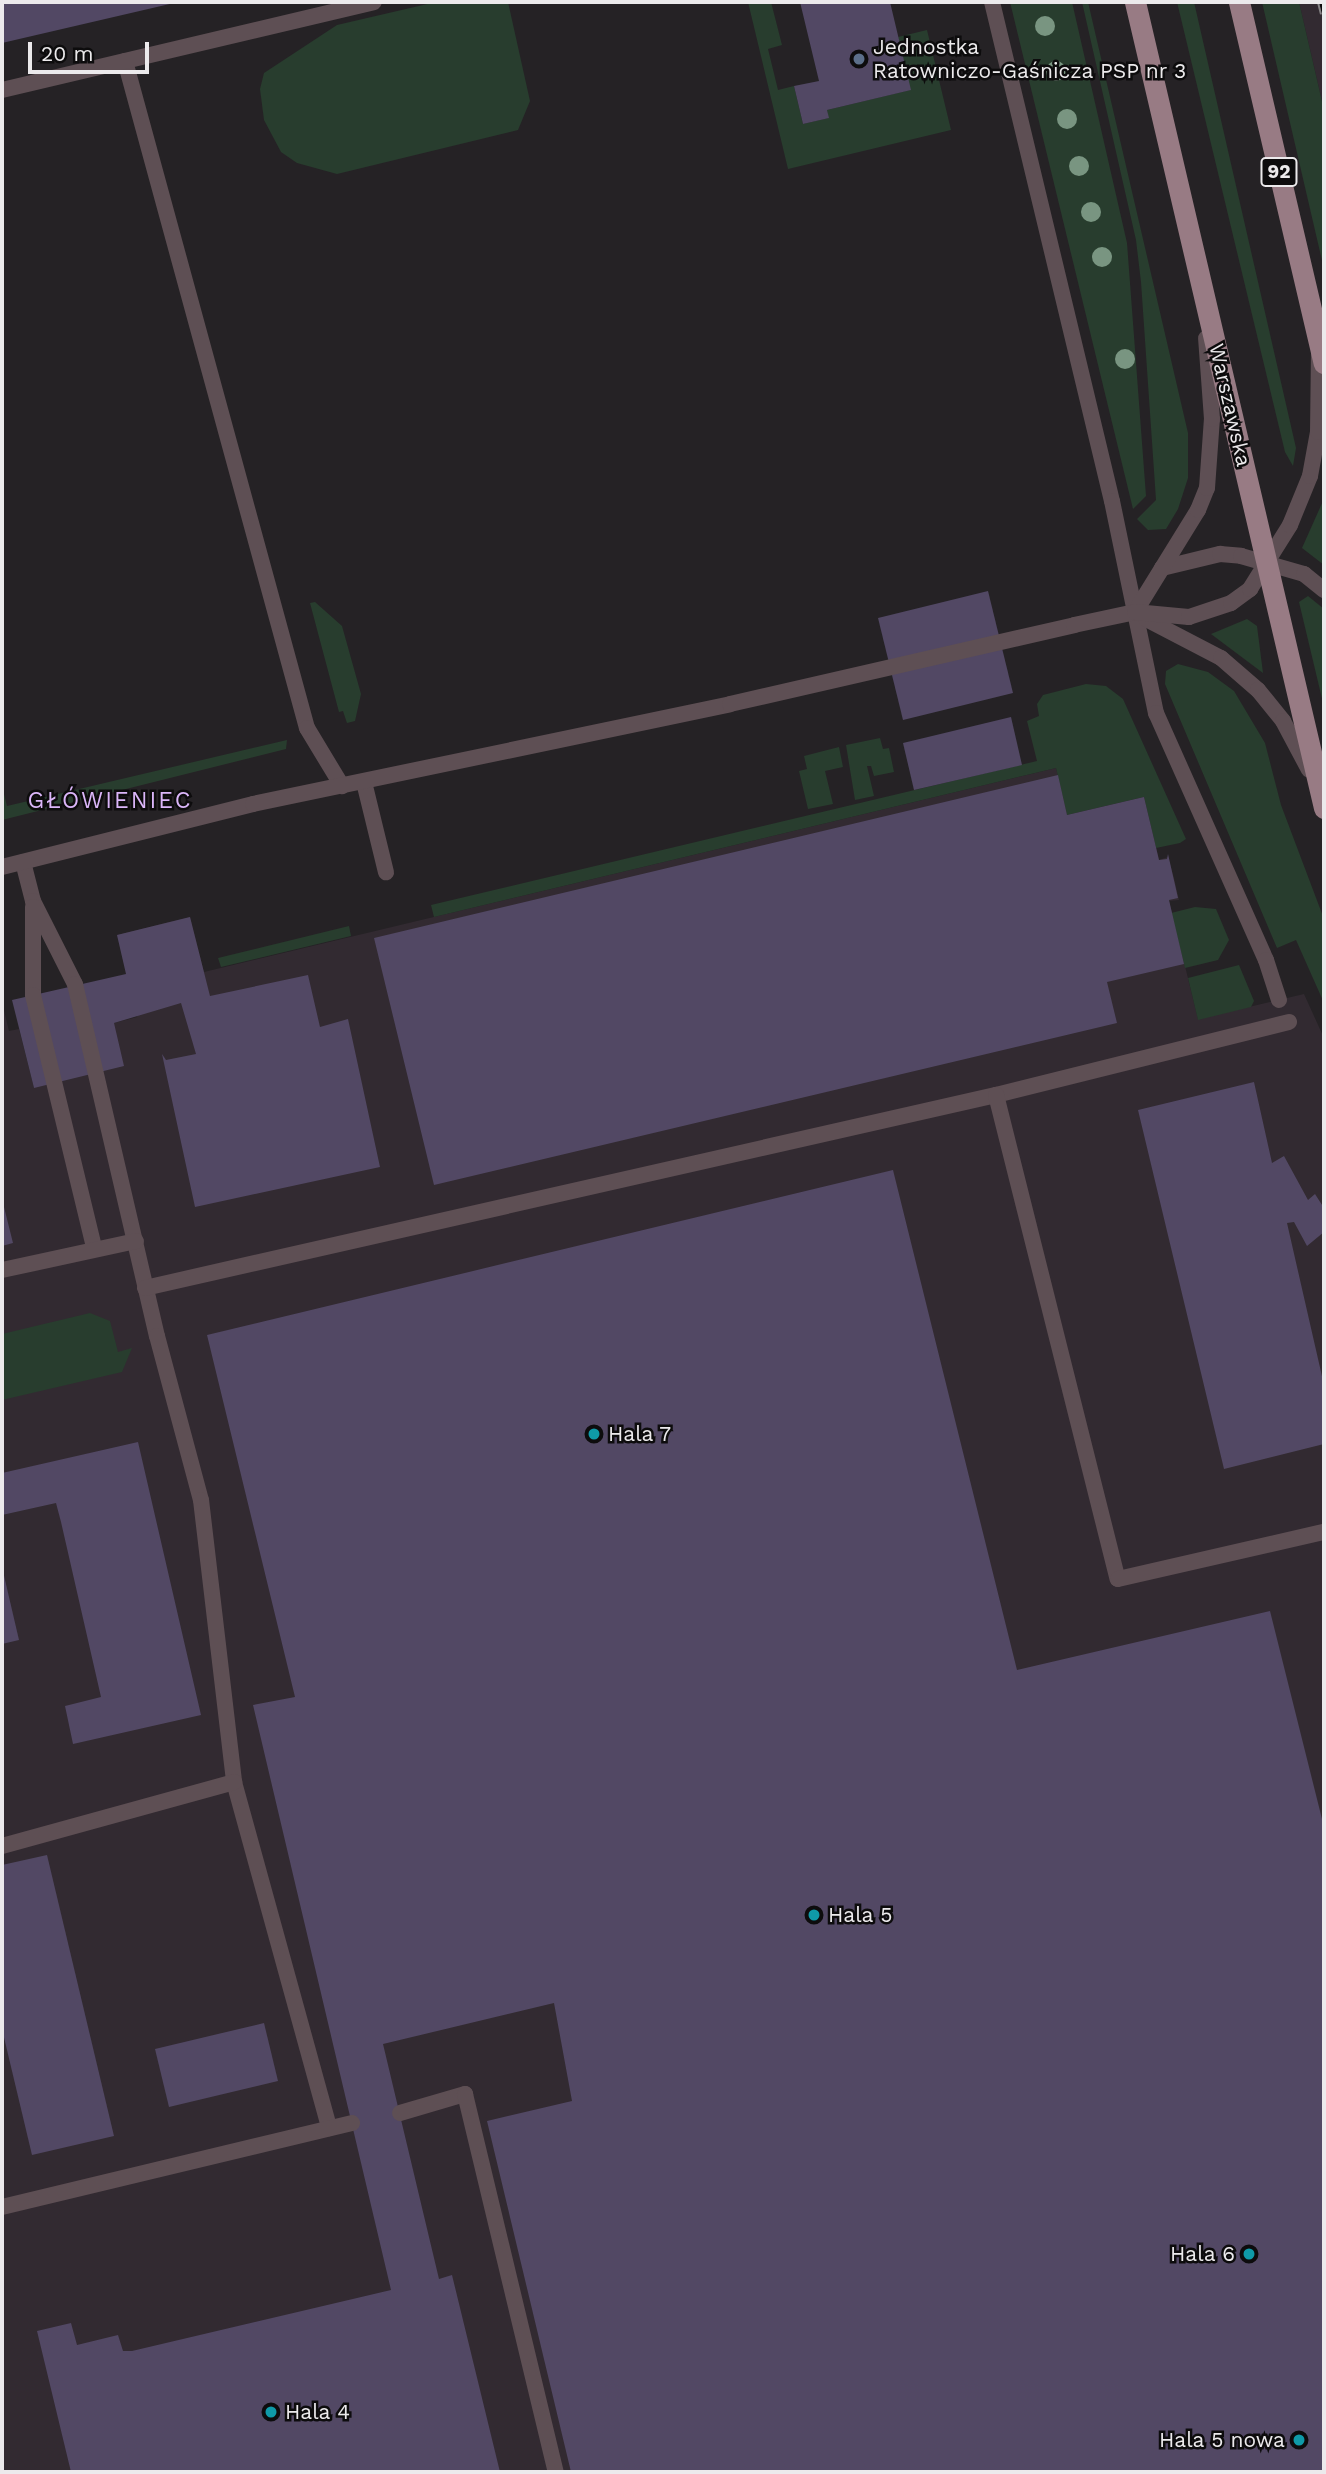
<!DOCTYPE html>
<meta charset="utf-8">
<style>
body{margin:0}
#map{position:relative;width:1326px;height:2474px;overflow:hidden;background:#252225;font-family:"Work Sans",sans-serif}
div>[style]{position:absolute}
.built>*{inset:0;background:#322a31}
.green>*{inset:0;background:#283d2e}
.building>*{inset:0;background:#524864}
.service>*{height:16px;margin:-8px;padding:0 8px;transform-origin:8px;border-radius:8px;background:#5e4f54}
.primary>*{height:21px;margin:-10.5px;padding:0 10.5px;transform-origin:10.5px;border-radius:10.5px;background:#987b84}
.rail>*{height:8px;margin-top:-4px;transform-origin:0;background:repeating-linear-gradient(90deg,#0d0c0d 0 16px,#858385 0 32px);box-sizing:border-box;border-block:2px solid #858385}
.trees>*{width:20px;height:20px;margin:-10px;border-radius:50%;background:#799581}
.dots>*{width:19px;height:19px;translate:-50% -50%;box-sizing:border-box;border:4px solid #0d0c0d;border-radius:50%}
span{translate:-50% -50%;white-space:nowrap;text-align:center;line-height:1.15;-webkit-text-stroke:5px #0d0c0d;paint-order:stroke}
.shield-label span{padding:2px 5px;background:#0d0c0d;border:2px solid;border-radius:5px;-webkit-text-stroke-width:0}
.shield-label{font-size:19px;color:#eceaec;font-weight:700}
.poi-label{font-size:21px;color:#eceaec}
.left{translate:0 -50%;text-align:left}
.right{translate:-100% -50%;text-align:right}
.street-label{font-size:21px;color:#eceaec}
.neighbourhood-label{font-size:23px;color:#dbb6f9;letter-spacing:2px}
.frame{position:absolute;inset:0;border:4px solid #eceaec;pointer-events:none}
.scale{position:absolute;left:28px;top:42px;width:121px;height:32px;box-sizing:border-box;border:4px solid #eceaec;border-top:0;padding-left:9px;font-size:21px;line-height:24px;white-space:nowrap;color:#eceaec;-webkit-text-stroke:5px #0d0c0d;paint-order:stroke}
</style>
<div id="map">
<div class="built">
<div style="clip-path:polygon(1299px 2px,1324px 2px,1324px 110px)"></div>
<div style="clip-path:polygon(1056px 768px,1068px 815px,1144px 797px,1159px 860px,1168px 857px,1174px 878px,1179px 900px,1169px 901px,1198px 1019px,1304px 994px,1324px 1038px,1324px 2472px,2px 2472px,2px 1002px,9px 1031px,19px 1029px,34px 1088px,114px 1023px,137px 1017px,117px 935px,190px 917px,204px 972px)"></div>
</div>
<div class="green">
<div style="clip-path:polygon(436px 2px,508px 2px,530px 101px,518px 130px,337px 174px,297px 163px,281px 152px,264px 120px,260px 89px,264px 73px,337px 25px)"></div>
<div style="clip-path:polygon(748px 2px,771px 2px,782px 45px,768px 49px,778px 90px,794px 86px,803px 124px,828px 118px,827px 110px,910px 90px,898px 37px,927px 30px,951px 130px,788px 169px)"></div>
<div style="clip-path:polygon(1010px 2px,1072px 2px,1127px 243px,1146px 496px,1133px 509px)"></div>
<div style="clip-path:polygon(1082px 2px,1088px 2px,1188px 433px,1188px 478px,1178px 509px,1166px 529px,1148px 530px,1137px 519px,1156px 500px,1141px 282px,1136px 240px)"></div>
<div style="clip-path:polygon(1177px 2px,1194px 2px,1296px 448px,1293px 466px,1285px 452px)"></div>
<div style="clip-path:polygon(1262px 2px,1299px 2px,1324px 110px,1324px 269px)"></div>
<div style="clip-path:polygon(1323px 501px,1324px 501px,1324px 565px,1302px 548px)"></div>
<div style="clip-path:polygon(1308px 596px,1324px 609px,1324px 707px,1299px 602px)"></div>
<div style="clip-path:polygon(315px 602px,342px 626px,361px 694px,355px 721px,347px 723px,343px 711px,339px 712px,310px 603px)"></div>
<div style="clip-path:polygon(1247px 619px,1257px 626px,1263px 673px,1211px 634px)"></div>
<div style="clip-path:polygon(1178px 664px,1208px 672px,1234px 691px,1265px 743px,1281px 805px,1324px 919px,1324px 1003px,1296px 940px,1277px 948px,1165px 684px,1166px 671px)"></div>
<div style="clip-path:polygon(1086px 684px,1106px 686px,1123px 699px,1186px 839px,1180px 843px,1156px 848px,1144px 797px,1067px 815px,1056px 768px,434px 917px,431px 905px,1037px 761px,1027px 721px,1039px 716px,1037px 704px,1043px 695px)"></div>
<div style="clip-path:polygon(880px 738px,883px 749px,889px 748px,894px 772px,874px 776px,871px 766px,867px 766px,874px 796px,855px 800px,846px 745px)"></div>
<div style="clip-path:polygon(287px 740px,286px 749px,2px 820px,2px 786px,7px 806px)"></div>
<div style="clip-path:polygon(839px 747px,843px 767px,825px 771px,833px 804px,808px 809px,799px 771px,807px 769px,804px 756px)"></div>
<div style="clip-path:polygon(1195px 907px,1216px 909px,1229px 940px,1218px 960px,1185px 968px,1171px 913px)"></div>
<div style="clip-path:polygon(349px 926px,351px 936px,221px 967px,218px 958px)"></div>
<div style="clip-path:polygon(1239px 965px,1254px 1001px,1251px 1007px,1198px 1020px,1188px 978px)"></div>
<div style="clip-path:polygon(90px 1313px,110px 1321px,118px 1352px,132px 1348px,122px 1372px,2px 1400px,2px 1334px)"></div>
</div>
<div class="building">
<div style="clip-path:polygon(2px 2px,174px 2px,174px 3px,2px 43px)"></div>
<div style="clip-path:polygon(800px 2px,890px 2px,911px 90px,827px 110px,829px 118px,803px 124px,794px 86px,819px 81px)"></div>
<div style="clip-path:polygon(988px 591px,1013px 693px,903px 720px,878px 618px)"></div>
<div style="clip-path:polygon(1011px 717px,1022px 765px,914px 790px,903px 743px)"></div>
<div style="clip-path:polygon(1058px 775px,1067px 815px,1144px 797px,1159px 860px,1167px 859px,1168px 854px,1178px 898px,1169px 900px,1184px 964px,1107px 982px,1117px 1023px,434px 1185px,374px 938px)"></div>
<div style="clip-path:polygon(190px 917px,210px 996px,308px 975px,320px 1027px,348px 1019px,380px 1167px,195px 1207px,162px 1054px,166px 1060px,196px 1054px,181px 1003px,114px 1023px,124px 1066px,34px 1088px,12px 1000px,126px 974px,117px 935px)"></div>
<div style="clip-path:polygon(1254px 1082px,1272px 1163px,1284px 1156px,1308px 1200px,1315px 1194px,1324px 1208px,1324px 1232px,1307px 1246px,1294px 1222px,1287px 1223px,1324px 1385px,1324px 1444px,1224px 1469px,1138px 1110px)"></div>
<div style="clip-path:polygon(893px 1170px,1017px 1670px,1270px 1611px,1324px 1827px,1324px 2472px,571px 2472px,487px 2121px,572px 2101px,554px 2003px,383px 2044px,439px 2279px,452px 2275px,500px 2472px,71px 2472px,37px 2331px,71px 2323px,77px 2345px,118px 2335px,123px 2351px,132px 2351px,391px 2290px,253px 1705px,295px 1697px,207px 1335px)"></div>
<div style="clip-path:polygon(2px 1199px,13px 1243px,2px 1246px)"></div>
<div style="clip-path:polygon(138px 1442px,201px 1715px,73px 1744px,65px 1706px,101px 1697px,61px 1522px,56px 1503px,2px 1515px,2px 1473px)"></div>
<div style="clip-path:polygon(2px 1567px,19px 1640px,2px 1644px)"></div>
<div style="clip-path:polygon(47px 1855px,114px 2136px,32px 2155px,2px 2029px,2px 1865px)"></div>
<div style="clip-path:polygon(264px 2023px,278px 2081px,169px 2107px,155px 2049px)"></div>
</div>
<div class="service">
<div style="left:992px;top:2px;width:513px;rotate:76.48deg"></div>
<div style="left:1112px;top:501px;width:217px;rotate:78.3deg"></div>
<div style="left:1156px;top:713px;width:270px;rotate:66deg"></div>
<div style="left:1266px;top:960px;width:42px;rotate:72deg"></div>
<div style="left:125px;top:61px;width:691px;rotate:74.74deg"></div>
<div style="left:307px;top:728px;width:68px;rotate:58.9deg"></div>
<div style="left:2px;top:90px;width:382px;rotate:-13.3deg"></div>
<div style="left:1162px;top:568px;width:60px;rotate:-13.6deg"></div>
<div style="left:1220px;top:554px;width:21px;rotate:5deg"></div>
<div style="left:1241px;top:556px;width:66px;rotate:15.9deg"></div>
<div style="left:1304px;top:574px;width:26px;rotate:39deg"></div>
<div style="left:1135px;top:612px;width:120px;rotate:-58.3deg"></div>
<div style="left:1198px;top:510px;width:24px;rotate:-68deg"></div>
<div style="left:1207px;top:488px;width:69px;rotate:-85.9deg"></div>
<div style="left:1212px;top:419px;width:81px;rotate:-94.2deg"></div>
<div style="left:1146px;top:619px;width:85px;rotate:27.5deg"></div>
<div style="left:1221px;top:658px;width:49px;rotate:40.9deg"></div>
<div style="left:1258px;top:690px;width:40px;rotate:51deg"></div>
<div style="left:1283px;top:721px;width:55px;rotate:62deg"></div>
<div style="left:364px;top:782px;width:93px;rotate:76.3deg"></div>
<div style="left:23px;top:862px;width:40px;rotate:75.6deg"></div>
<div style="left:33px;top:901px;width:93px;rotate:63.2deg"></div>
<div style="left:75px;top:984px;width:361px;rotate:76.9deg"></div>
<div style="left:157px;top:1336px;width:170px;rotate:75deg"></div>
<div style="left:201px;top:1500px;width:284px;rotate:83.3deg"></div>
<div style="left:234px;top:1782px;width:359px;rotate:74.6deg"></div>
<div style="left:2px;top:867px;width:259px;rotate:-14.1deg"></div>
<div style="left:253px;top:804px;width:487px;rotate:-11.8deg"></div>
<div style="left:730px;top:704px;width:353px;rotate:-12.9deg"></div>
<div style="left:1074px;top:625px;width:62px;rotate:-12deg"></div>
<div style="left:1135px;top:612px;width:54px;rotate:5.3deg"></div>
<div style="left:1189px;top:617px;width:44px;rotate:-18.4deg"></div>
<div style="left:1231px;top:603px;width:24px;rotate:-36deg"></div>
<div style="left:1250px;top:589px;width:75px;rotate:-58deg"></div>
<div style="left:1290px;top:525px;width:53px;rotate:-67.8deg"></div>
<div style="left:1310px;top:476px;width:45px;rotate:-79.7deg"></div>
<div style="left:1318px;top:432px;width:80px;rotate:-89.3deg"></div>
<div style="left:33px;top:907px;width:88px;rotate:90deg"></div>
<div style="left:33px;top:995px;width:260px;rotate:76.4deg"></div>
<div style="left:996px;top:1095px;width:302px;rotate:-14deg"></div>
<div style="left:2px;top:1270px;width:137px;rotate:-12.2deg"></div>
<div style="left:145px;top:1288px;width:873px;rotate:-12.78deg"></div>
<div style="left:996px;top:1095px;width:499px;rotate:75.9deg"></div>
<div style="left:1118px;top:1579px;width:211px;rotate:-12.9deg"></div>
<div style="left:2px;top:1846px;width:241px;rotate:-15.4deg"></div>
<div style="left:400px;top:2113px;width:68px;rotate:-16.3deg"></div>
<div style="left:465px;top:2094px;width:389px;rotate:76.5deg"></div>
<div style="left:2px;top:2207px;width:360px;rotate:-13.5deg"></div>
</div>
<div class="primary">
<div style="left:1135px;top:2px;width:828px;rotate:76.8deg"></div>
<div style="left:1239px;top:2px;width:371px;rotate:76.8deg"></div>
</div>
<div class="rail">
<div style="left:1321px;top:2px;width:12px;rotate:76deg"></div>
</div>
<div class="trees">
<div style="left:1045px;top:26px"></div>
<div style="left:1056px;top:71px"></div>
<div style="left:1067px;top:119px"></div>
<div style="left:1079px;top:166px"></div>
<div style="left:1091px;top:212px"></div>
<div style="left:1102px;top:257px"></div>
<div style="left:1125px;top:359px"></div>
</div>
<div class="dots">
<div style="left:859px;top:59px;background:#5c6f8a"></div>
<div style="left:594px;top:1434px;background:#0f9aa8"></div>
<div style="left:814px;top:1915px;background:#0f9aa8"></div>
<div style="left:1249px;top:2254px;background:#0f9aa8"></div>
<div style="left:271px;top:2412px;background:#0f9aa8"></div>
<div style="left:1299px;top:2440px;background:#0f9aa8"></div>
</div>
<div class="shield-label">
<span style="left:1279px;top:172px">92</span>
</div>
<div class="poi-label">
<span class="left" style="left:873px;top:59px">Jednostka<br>Ratowniczo-Gaśnicza PSP nr 3</span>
<span class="left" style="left:608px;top:1434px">Hala 7</span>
<span class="left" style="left:828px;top:1915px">Hala 5</span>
<span class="right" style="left:1235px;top:2254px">Hala 6</span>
<span class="left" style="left:285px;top:2412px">Hala 4</span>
<span class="right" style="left:1285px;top:2440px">Hala 5 nowa</span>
</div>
<div class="street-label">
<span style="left:1230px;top:405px;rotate:77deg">Warszawska</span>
</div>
<div class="neighbourhood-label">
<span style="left:110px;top:801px">GŁÓWIENIEC</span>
</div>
<div class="frame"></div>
<div class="scale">20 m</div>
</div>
